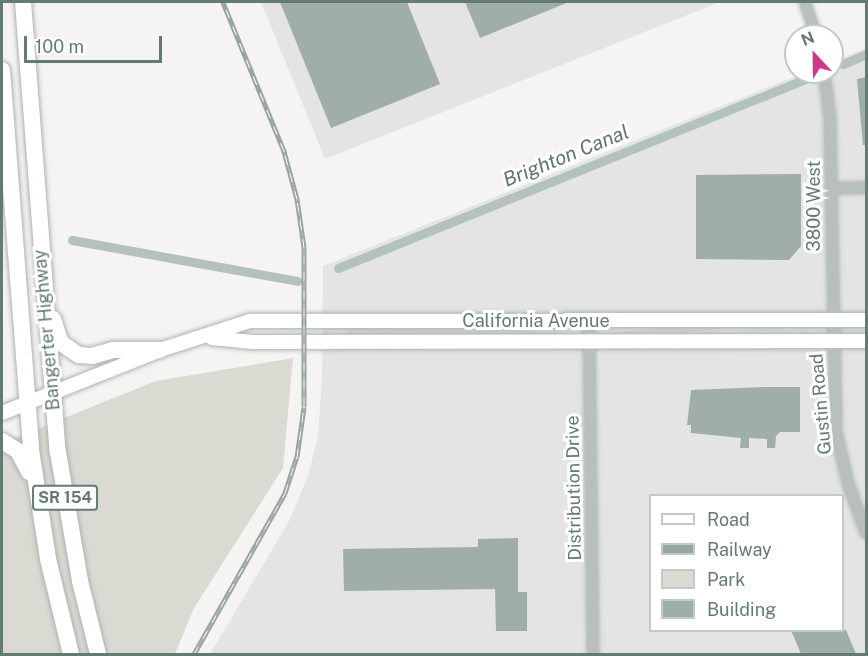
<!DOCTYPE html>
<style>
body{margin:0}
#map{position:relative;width:868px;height:656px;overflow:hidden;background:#f6f3f3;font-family:"Public Sans",sans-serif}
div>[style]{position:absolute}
.built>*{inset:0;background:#e3e4e3}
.green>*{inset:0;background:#dad9d2}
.canal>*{height:9px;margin:-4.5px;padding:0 4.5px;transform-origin:4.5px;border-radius:4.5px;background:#b3c3bc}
.building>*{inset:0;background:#a0aea8}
.roads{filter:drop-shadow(0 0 2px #acb5b2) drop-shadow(0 0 2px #acb5b2)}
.minor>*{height:10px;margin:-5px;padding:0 5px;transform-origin:5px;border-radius:5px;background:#b8c0bd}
.major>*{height:14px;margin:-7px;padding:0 7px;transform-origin:7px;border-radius:7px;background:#fff}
.highway>*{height:16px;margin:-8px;padding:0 8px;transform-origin:8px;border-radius:8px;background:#fff}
.rail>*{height:5px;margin-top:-2.5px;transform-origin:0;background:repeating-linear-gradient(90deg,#fff 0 9px,#99a5a1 0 18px);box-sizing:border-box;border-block:2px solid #99a5a1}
span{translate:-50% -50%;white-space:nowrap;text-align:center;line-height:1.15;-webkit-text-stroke:6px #fff;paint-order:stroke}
.shield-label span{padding:2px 4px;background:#fff;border:2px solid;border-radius:4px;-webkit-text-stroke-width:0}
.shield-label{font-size:16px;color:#637b73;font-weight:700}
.street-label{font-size:18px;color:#637b73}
.water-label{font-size:20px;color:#5e766a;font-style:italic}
.frame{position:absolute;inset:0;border:3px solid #637b73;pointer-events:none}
.legend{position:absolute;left:649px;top:494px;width:195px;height:138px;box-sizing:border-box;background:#fff;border:2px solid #c1cac7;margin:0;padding:8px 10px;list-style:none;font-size:18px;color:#637b73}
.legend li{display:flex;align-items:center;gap:12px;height:30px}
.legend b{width:30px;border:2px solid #c1cac7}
.north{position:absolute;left:784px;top:24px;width:60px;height:60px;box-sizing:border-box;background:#fff;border:2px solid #c1cac7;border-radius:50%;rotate:338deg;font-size:16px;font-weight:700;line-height:24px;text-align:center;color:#637b73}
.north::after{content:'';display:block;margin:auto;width:21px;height:27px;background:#d2368b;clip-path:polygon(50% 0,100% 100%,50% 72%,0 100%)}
.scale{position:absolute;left:24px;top:36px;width:138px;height:27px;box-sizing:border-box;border:3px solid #637b73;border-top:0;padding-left:8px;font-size:18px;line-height:21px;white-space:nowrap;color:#637b73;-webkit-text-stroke:4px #fff;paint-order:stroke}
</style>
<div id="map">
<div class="built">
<div style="clip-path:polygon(261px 2px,720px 2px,325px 159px)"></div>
<div style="clip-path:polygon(evenodd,866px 48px,866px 654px,210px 654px,289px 521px,308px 476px,318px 436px,322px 378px,323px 266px,806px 72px,832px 72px,832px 62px,866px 48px,650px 496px,842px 496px,842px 630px,650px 630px,650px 496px)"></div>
</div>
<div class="green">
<div style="clip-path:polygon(502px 327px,561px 334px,348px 334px,348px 328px)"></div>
<div style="clip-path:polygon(670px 327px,724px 328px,686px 333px,612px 333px)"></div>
<div style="clip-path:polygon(293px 358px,283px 468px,194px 608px,175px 654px,2px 654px,2px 443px,156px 381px)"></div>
</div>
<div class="canal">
<div style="left:843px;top:64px;width:25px;rotate:-23deg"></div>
<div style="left:72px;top:240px;width:229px;rotate:10.3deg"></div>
<div style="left:338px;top:268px;width:507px;rotate:-22.01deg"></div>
</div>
<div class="building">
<div style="clip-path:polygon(280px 2px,407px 2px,440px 84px,331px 128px)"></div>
<div style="clip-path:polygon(465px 2px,569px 2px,480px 38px)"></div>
<div style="clip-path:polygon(867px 77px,867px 145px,863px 145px,857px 79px)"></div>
<div style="clip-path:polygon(801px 174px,801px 246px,789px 260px,696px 259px,696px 175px)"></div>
<div style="clip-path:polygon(764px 387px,800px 387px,800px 432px,780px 432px,776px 436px,775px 448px,767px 448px,767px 439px,749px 438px,749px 448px,740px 448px,741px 438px,691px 433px,691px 425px,687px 425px,691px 390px)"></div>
<div style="clip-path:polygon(518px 538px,518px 592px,527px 592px,527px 631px,496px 631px,495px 589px,344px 591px,343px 549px,478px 547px,478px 539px)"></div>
<div style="clip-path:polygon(791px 630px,846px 630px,856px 654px,801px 654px)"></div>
</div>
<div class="roads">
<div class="minor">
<div style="left:805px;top:2px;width:36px;rotate:72deg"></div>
<div style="left:824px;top:72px;width:46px;rotate:82.6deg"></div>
<div style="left:830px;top:118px;width:313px;rotate:88.9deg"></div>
<div style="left:836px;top:431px;width:53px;rotate:77deg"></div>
<div style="left:848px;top:483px;width:53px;rotate:70.2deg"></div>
<div style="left:831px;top:189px;width:35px;rotate:-3deg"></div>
<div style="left:589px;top:321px;width:333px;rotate:89.3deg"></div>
</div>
<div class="major">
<div style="left:212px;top:338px;width:41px;rotate:5.6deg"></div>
<div style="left:253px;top:342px;width:613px;rotate:-0.09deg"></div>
<div style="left:2px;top:413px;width:170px;rotate:-21.7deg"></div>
<div style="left:160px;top:350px;width:95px;rotate:-17.9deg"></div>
<div style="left:250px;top:321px;width:616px;rotate:-0.09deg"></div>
</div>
<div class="highway">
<div style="left:23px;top:2px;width:451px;rotate:85.6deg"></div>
<div style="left:58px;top:452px;width:131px;rotate:80.3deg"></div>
<div style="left:80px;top:581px;width:75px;rotate:76.1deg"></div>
<div style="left:2px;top:70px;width:381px;rotate:85.6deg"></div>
<div style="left:31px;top:450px;width:110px;rotate:81.1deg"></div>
<div style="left:48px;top:559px;width:98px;rotate:76.4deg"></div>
<div style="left:53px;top:319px;width:25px;rotate:72deg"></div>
<div style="left:61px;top:343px;width:22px;rotate:34deg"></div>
<div style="left:79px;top:355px;width:13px;rotate:4deg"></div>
<div style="left:92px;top:356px;width:22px;rotate:-16deg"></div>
<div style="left:113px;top:350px;width:47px"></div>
<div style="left:2px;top:441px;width:19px;rotate:32deg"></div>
<div style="left:18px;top:451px;width:24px;rotate:62deg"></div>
</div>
</div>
<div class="rail">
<div style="left:194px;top:654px;width:185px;rotate:-60.5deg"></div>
<div style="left:285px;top:493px;width:38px;rotate:-72deg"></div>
<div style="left:297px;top:457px;width:50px;rotate:-82deg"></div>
<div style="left:304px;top:407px;width:160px;rotate:-90deg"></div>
<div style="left:304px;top:247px;width:49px;rotate:-98.3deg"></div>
<div style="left:297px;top:199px;width:50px;rotate:-105.2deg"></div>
<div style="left:284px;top:151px;width:161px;rotate:-112.3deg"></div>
</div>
<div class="shield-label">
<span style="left:65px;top:498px">SR 154</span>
</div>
<div class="street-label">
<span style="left:814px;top:206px;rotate:-90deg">3800 West</span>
<span style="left:536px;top:321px">California Avenue</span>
<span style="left:47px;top:330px;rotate:-95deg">Bangerter Highway</span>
<span style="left:821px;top:404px;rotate:-95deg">Gustin Road</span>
<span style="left:574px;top:488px;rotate:-91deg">Distribution Drive</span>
</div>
<div class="water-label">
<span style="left:566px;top:156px;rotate:-22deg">Brighton Canal</span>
</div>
<div class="frame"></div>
<ul class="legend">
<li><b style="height:8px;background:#fff"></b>Road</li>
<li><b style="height:8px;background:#99a5a1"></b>Railway</li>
<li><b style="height:16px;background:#dad9d2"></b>Park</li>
<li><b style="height:16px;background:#a0aea8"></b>Building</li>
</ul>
<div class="north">N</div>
<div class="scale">100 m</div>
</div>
